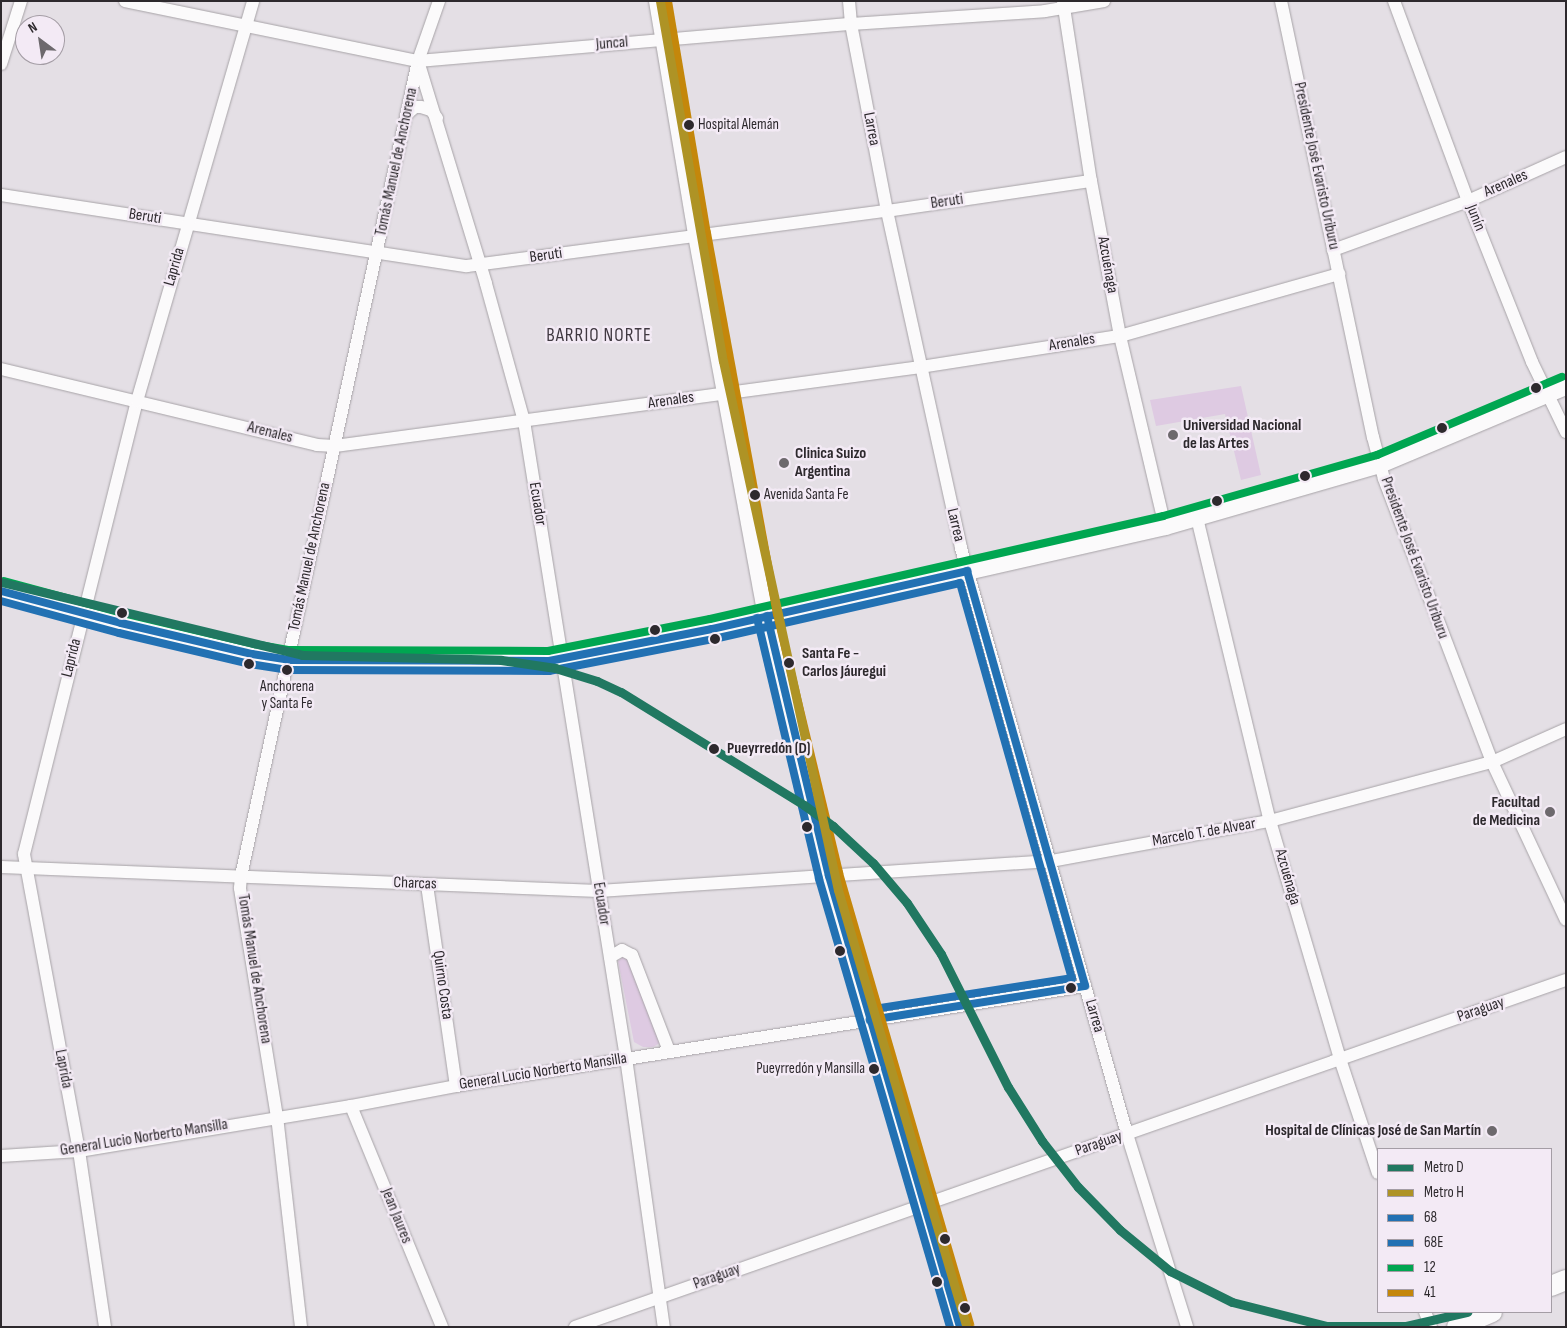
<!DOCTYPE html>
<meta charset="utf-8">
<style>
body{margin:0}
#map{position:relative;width:1567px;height:1328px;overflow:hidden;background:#e4dfe5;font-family:"Sofia Sans Condensed",sans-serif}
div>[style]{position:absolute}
.green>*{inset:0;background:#decae2}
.roads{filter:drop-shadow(0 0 1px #a7a3a7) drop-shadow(0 0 1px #a7a3a7)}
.minor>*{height:12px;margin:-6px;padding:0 6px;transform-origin:6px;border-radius:6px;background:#fbfafb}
.secondary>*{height:18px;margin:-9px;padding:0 9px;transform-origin:9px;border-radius:9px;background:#fbfafb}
.primary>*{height:20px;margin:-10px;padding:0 10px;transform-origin:10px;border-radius:10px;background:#fbfafb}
.bus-1>*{height:8px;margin:-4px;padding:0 4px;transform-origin:4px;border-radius:4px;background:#2271b3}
.bus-2>*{height:8px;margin:-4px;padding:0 4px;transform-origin:4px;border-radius:4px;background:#2271b3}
.bus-3>*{height:8px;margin:-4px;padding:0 4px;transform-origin:4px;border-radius:4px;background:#00a651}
.bus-4>*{height:8px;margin:-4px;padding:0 4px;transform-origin:4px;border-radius:4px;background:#c4870b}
.metro-1>*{height:9px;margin:-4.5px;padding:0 4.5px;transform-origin:4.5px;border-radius:4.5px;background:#217861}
.metro-2>*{height:9px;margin:-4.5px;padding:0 4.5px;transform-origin:4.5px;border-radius:4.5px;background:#ae9325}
.dots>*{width:14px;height:14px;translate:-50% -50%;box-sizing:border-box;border:2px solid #f3eaf5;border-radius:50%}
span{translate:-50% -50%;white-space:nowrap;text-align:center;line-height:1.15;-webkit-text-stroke:5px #f3eaf5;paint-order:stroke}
.bus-label{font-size:15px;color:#2d292d}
.left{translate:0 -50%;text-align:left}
.right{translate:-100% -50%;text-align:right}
.street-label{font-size:16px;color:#2d292d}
.poi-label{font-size:16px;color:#2d292d;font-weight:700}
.stop-label{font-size:16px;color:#2d292d;font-weight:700}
.quarter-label{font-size:19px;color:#403941;letter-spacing:1px}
.frame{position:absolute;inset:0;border:2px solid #2d292d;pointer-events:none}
.legend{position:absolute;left:1377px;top:1148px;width:175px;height:165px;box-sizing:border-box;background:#f3eaf5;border:1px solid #a49da5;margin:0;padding:6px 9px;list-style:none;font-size:15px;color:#2d292d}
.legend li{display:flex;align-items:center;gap:10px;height:25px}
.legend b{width:25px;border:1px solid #a49da5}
.north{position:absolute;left:15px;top:15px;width:50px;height:50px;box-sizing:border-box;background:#f3eaf5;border:1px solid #a49da5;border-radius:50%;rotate:329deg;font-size:14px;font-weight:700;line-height:20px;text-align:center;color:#2d292d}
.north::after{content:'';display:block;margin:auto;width:18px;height:22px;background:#6d696d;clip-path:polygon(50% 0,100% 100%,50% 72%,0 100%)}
</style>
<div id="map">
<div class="green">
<div style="clip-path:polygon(1241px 386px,1261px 475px,1241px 480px,1225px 414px,1156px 426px,1150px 400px)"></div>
<div style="clip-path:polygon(623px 957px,628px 957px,663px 1041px,653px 1047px,643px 1047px,634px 1042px,618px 961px)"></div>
</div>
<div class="roads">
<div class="minor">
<div style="left:125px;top:1px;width:299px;rotate:11.6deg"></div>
<div style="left:418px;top:61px;width:435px;rotate:-4.9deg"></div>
<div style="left:851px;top:24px;width:194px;rotate:-3.8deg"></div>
<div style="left:1045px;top:11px;width:60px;rotate:-9.6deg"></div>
<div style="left:849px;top:1px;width:23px;rotate:85deg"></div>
<div style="left:851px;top:24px;width:190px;rotate:79.1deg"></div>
<div style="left:887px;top:211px;width:345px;rotate:77.6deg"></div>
<div style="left:961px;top:548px;width:609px;rotate:74.18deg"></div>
<div style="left:1127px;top:1134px;width:202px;rotate:72.7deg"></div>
<div style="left:1063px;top:1px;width:182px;rotate:81.2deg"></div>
<div style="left:1091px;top:181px;width:158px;rotate:79.4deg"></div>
<div style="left:1120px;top:336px;width:195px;rotate:76.7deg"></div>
<div style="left:1281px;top:1px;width:446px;rotate:78.1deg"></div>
<div style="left:1373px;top:437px;width:43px;rotate:75.3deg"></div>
<div style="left:1384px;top:479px;width:303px;rotate:69.1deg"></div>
<div style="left:1492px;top:762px;width:174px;rotate:64.9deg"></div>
<div style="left:1394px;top:1px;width:213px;rotate:69.7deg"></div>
<div style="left:1468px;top:201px;width:173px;rotate:68.3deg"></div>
<div style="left:1532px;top:362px;width:78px;rotate:64.1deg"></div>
<div style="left:418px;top:61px;width:233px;rotate:73deg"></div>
<div style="left:486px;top:284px;width:142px;rotate:74.5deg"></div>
<div style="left:524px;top:421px;width:645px;rotate:80.9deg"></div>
<div style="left:626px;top:1058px;width:272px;rotate:82deg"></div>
<div style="left:1px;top:64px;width:66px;rotate:-72.4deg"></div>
<div style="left:407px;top:114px;width:11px;rotate:-41deg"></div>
<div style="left:415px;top:107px;width:6px"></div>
<div style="left:421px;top:107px;width:10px;rotate:17deg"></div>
<div style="left:431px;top:110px;width:10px;rotate:53deg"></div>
<div style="left:1px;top:195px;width:471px;rotate:8.7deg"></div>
<div style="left:467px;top:266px;width:424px;rotate:-7.5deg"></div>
<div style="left:887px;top:211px;width:206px;rotate:-8.4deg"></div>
<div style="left:1333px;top:250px;width:144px;rotate:-19.9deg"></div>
<div style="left:1468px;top:201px;width:107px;rotate:-24.2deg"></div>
<div style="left:1px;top:369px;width:325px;rotate:13.5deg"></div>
<div style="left:317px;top:445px;width:18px;rotate:3deg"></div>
<div style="left:335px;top:446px;width:591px;rotate:-7.68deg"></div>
<div style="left:921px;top:367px;width:201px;rotate:-8.9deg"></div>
<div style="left:1120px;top:336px;width:228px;rotate:-15.8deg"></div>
<div style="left:1197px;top:518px;width:312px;rotate:76.5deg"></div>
<div style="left:1270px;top:821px;width:248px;rotate:73.6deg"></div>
<div style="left:1340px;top:1059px;width:120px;rotate:71.6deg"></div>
<div style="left:1px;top:867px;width:598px;rotate:2.3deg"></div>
<div style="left:599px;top:891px;width:453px;rotate:-3.8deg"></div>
<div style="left:1051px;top:861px;width:223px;rotate:-10.4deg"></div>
<div style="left:1270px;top:821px;width:230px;rotate:-14.9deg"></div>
<div style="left:1492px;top:762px;width:81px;rotate:-24deg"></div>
<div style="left:427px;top:885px;width:203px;rotate:81.8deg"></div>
<div style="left:610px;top:957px;width:14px;rotate:-30deg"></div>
<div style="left:622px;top:950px;width:11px;rotate:27deg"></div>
<div style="left:632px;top:955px;width:103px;rotate:68.9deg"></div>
<div style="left:351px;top:1106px;width:239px;rotate:67.6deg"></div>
<div style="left:1px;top:1156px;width:78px;rotate:-3.7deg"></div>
<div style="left:79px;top:1151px;width:276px;rotate:-9.4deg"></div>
<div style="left:351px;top:1106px;width:107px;rotate:-10.8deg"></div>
<div style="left:456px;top:1086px;width:637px;rotate:-9.03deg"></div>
<div style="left:1425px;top:1312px;width:16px;rotate:68deg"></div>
<div style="left:105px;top:1327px;width:178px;rotate:-98.4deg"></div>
<div style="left:79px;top:1151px;width:302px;rotate:-100.5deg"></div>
<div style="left:24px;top:854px;width:467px;rotate:-76deg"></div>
<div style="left:137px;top:401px;width:416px;rotate:-73.8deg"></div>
<div style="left:301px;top:1327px;width:211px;rotate:-96.5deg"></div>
<div style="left:277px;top:1117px;width:232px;rotate:-99.2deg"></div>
<div style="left:240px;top:888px;width:12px;rotate:-85deg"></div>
<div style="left:241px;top:876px;width:834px;rotate:-77.75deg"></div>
<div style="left:418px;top:61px;width:64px;rotate:-70.7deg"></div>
<div style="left:575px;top:1327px;width:1050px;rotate:-19.3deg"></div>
</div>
<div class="secondary">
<div style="left:658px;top:1px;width:237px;rotate:80.5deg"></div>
<div style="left:697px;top:235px;width:387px;rotate:79.6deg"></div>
<div style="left:767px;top:616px;width:267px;rotate:76.6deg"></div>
<div style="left:829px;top:876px;width:470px;rotate:73.8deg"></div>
<div style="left:1px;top:591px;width:124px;rotate:14.9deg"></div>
<div style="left:121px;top:623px;width:135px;rotate:13.3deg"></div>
<div style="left:252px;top:654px;width:36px;rotate:9deg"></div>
<div style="left:288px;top:660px;width:261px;rotate:0.2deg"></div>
<div style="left:549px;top:661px;width:166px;rotate:-11.1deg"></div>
<div style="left:712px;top:629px;width:465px;rotate:-12.8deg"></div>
<div style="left:1165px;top:526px;width:224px;rotate:-16.1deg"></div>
<div style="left:1380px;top:464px;width:202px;rotate:-22.8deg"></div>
</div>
<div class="primary">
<div style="left:1551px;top:1286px;width:16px;rotate:-22deg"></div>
<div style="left:1457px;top:1327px;width:38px;rotate:-23deg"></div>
</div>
</div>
<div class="bus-1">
<div style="left:1px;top:591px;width:124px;rotate:14.9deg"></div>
<div style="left:121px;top:623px;width:135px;rotate:13.3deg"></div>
<div style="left:252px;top:654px;width:36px;rotate:9deg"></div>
<div style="left:288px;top:660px;width:261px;rotate:0.2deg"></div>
<div style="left:549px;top:661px;width:166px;rotate:-11.1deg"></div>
<div style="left:712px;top:629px;width:262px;rotate:-12.8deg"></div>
<div style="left:967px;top:571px;width:431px;rotate:74.1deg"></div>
<div style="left:1085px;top:986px;width:218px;rotate:171deg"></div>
<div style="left:767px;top:616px;width:267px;rotate:76.6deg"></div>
<div style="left:829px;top:876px;width:470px;rotate:73.8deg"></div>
</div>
<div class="bus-2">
<div style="left:1px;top:601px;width:122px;rotate:15.2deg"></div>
<div style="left:119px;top:633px;width:135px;rotate:13.3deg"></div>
<div style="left:250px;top:664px;width:36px;rotate:9deg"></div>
<div style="left:286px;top:670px;width:263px;rotate:0.2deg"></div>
<div style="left:549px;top:671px;width:168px;rotate:-11deg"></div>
<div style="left:714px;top:639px;width:252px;rotate:-12.8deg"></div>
<div style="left:960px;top:583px;width:411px;rotate:74.2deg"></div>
<div style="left:1072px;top:978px;width:206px;rotate:171.1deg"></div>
<div style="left:757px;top:618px;width:268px;rotate:76.6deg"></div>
<div style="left:819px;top:879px;width:467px;rotate:73.7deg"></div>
</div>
<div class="bus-3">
<div style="left:4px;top:581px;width:123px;rotate:15.1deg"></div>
<div style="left:123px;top:613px;width:135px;rotate:13.3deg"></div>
<div style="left:254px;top:644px;width:36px;rotate:10deg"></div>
<div style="left:289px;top:650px;width:259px;rotate:0.2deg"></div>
<div style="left:548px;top:651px;width:165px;rotate:-11.2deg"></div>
<div style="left:710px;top:619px;width:465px;rotate:-12.8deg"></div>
<div style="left:1163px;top:516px;width:223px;rotate:-15.9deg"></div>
<div style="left:1377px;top:455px;width:201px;rotate:-22.9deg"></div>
</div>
<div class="bus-4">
<div style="left:668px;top:1px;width:235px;rotate:80.5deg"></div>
<div style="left:707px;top:233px;width:387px;rotate:79.6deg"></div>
<div style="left:777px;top:614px;width:266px;rotate:76.5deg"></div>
<div style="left:839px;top:873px;width:470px;rotate:73.8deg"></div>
</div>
<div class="metro-1">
<div style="left:1px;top:582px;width:310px;rotate:13.6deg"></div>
<div style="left:302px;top:655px;width:199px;rotate:1.4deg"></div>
<div style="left:501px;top:660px;width:55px;rotate:8.4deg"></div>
<div style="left:555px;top:668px;width:44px;rotate:17.2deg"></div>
<div style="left:597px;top:681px;width:26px;rotate:25deg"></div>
<div style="left:621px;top:692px;width:215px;rotate:31.7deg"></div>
<div style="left:804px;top:805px;width:36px;rotate:36deg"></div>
<div style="left:833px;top:826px;width:54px;rotate:42.8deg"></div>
<div style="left:873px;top:863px;width:52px;rotate:49.6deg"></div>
<div style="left:907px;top:903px;width:61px;rotate:56.3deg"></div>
<div style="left:941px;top:954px;width:149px;rotate:63.3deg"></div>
<div style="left:1008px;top:1087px;width:64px;rotate:57.8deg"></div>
<div style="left:1042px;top:1141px;width:58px;rotate:52deg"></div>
<div style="left:1078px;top:1187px;width:60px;rotate:45.7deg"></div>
<div style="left:1120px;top:1230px;width:65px;rotate:39.4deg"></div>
<div style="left:1170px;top:1271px;width:69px;rotate:26.6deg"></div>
<div style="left:1232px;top:1302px;width:98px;rotate:14.2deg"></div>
<div style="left:1327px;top:1326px;width:79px"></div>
<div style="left:1406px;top:1326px;width:63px;rotate:-12.9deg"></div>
</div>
<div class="metro-2">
<div style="left:660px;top:1px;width:365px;rotate:80.1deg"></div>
<div style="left:723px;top:361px;width:541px;rotate:77.74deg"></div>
<div style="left:838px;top:890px;width:456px;rotate:73.6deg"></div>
</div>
<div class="dots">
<div style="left:689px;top:125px;background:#2d292d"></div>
<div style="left:1536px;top:388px;background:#2d292d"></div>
<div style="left:1442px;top:428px;background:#2d292d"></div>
<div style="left:1173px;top:435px;background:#6d696d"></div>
<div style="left:784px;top:463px;background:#6d696d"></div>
<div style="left:1305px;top:476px;background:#2d292d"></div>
<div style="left:755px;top:495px;background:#2d292d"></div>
<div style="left:1217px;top:501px;background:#2d292d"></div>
<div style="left:122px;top:613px;background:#2d292d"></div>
<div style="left:655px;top:630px;background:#2d292d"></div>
<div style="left:715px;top:639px;background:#2d292d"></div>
<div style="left:789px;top:663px;background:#2d292d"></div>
<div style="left:249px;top:664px;background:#2d292d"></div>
<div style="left:287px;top:670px;background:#2d292d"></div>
<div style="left:714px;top:749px;background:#2d292d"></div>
<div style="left:1550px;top:812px;background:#6d696d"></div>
<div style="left:807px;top:827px;background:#2d292d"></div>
<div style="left:840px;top:951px;background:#2d292d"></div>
<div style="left:1071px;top:988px;background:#2d292d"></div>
<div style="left:874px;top:1069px;background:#2d292d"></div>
<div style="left:1492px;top:1131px;background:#6d696d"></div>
<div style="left:945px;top:1239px;background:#2d292d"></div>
<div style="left:937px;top:1282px;background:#2d292d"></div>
<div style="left:965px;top:1308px;background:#2d292d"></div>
</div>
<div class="bus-label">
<span class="left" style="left:698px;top:125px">Hospital Alemán</span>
<span class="left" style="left:764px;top:495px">Avenida Santa Fe</span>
<span style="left:287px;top:695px">Anchorena<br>y Santa Fe</span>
<span class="right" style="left:865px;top:1069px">Pueyrredón y Mansilla</span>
</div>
<div class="street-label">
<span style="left:612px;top:44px;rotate:-5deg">Juncal</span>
<span style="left:871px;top:129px;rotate:79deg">Larrea</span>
<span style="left:397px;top:162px;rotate:-78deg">Tomás Manuel de Anchorena</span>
<span style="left:1316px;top:166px;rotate:78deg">Presidente José Evaristo Uriburu</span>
<span style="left:1506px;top:184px;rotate:-24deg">Arenales</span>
<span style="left:947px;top:202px;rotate:-8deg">Beruti</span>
<span style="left:145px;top:217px;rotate:9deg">Beruti</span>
<span style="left:1475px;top:218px;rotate:68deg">Junín</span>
<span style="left:546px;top:256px;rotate:-8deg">Beruti</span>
<span style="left:1107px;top:265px;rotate:80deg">Azcuénaga</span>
<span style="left:175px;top:267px;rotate:-74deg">Laprida</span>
<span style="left:1072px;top:343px;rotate:-9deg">Arenales</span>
<span style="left:671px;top:401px;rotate:-8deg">Arenales</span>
<span style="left:270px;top:433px;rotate:14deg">Arenales</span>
<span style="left:537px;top:504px;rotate:81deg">Ecuador</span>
<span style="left:955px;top:525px;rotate:77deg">Larrea</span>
<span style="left:310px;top:557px;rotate:-78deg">Tomás Manuel de Anchorena</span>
<span style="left:1414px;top:558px;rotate:70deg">Presidente José Evaristo Uriburu</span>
<span style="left:72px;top:658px;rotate:-76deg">Laprida</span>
<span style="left:1204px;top:833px;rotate:-10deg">Marcelo T. de Alvear</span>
<span style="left:1287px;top:877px;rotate:74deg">Azcuénaga</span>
<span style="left:415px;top:884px;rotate:2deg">Charcas</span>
<span style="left:601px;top:904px;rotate:81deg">Ecuador</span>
<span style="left:254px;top:969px;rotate:81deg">Tomás Manuel de Anchorena</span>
<span style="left:442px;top:985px;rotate:82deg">Quirno Costa</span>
<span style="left:1481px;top:1010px;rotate:-19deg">Paraguay</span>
<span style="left:1094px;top:1016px;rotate:74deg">Larrea</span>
<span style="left:63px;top:1069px;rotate:79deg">Laprida</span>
<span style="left:543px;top:1072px;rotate:-9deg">General Lucio Norberto Mansilla</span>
<span style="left:144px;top:1138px;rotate:-9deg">General Lucio Norberto Mansilla</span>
<span style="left:1099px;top:1144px;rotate:-19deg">Paraguay</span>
<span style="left:396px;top:1216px;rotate:68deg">Jean Jaures</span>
<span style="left:717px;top:1277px;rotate:-20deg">Paraguay</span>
</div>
<div class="poi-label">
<span class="left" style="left:1183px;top:435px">Universidad Nacional<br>de las Artes</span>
<span class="left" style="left:795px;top:463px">Clinica Suizo<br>Argentina</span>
<span class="right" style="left:1540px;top:812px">Facultad<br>de Medicina</span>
<span class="right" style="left:1481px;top:1131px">Hospital de Clínicas José de San Martín</span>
</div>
<div class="stop-label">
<span class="left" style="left:802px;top:663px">Santa Fe -<br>Carlos Jáuregui</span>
<span class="left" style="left:727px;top:749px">Pueyrredón (D)</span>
</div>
<div class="quarter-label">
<span style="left:599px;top:336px">BARRIO NORTE</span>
</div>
<div class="frame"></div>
<ul class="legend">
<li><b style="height:6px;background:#217861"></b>Metro D</li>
<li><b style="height:6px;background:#ae9325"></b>Metro H</li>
<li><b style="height:6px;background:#2271b3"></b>68</li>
<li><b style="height:6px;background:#2271b3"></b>68E</li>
<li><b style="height:6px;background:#00a651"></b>12</li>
<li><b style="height:6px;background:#c4870b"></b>41</li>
</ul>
<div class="north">N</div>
</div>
